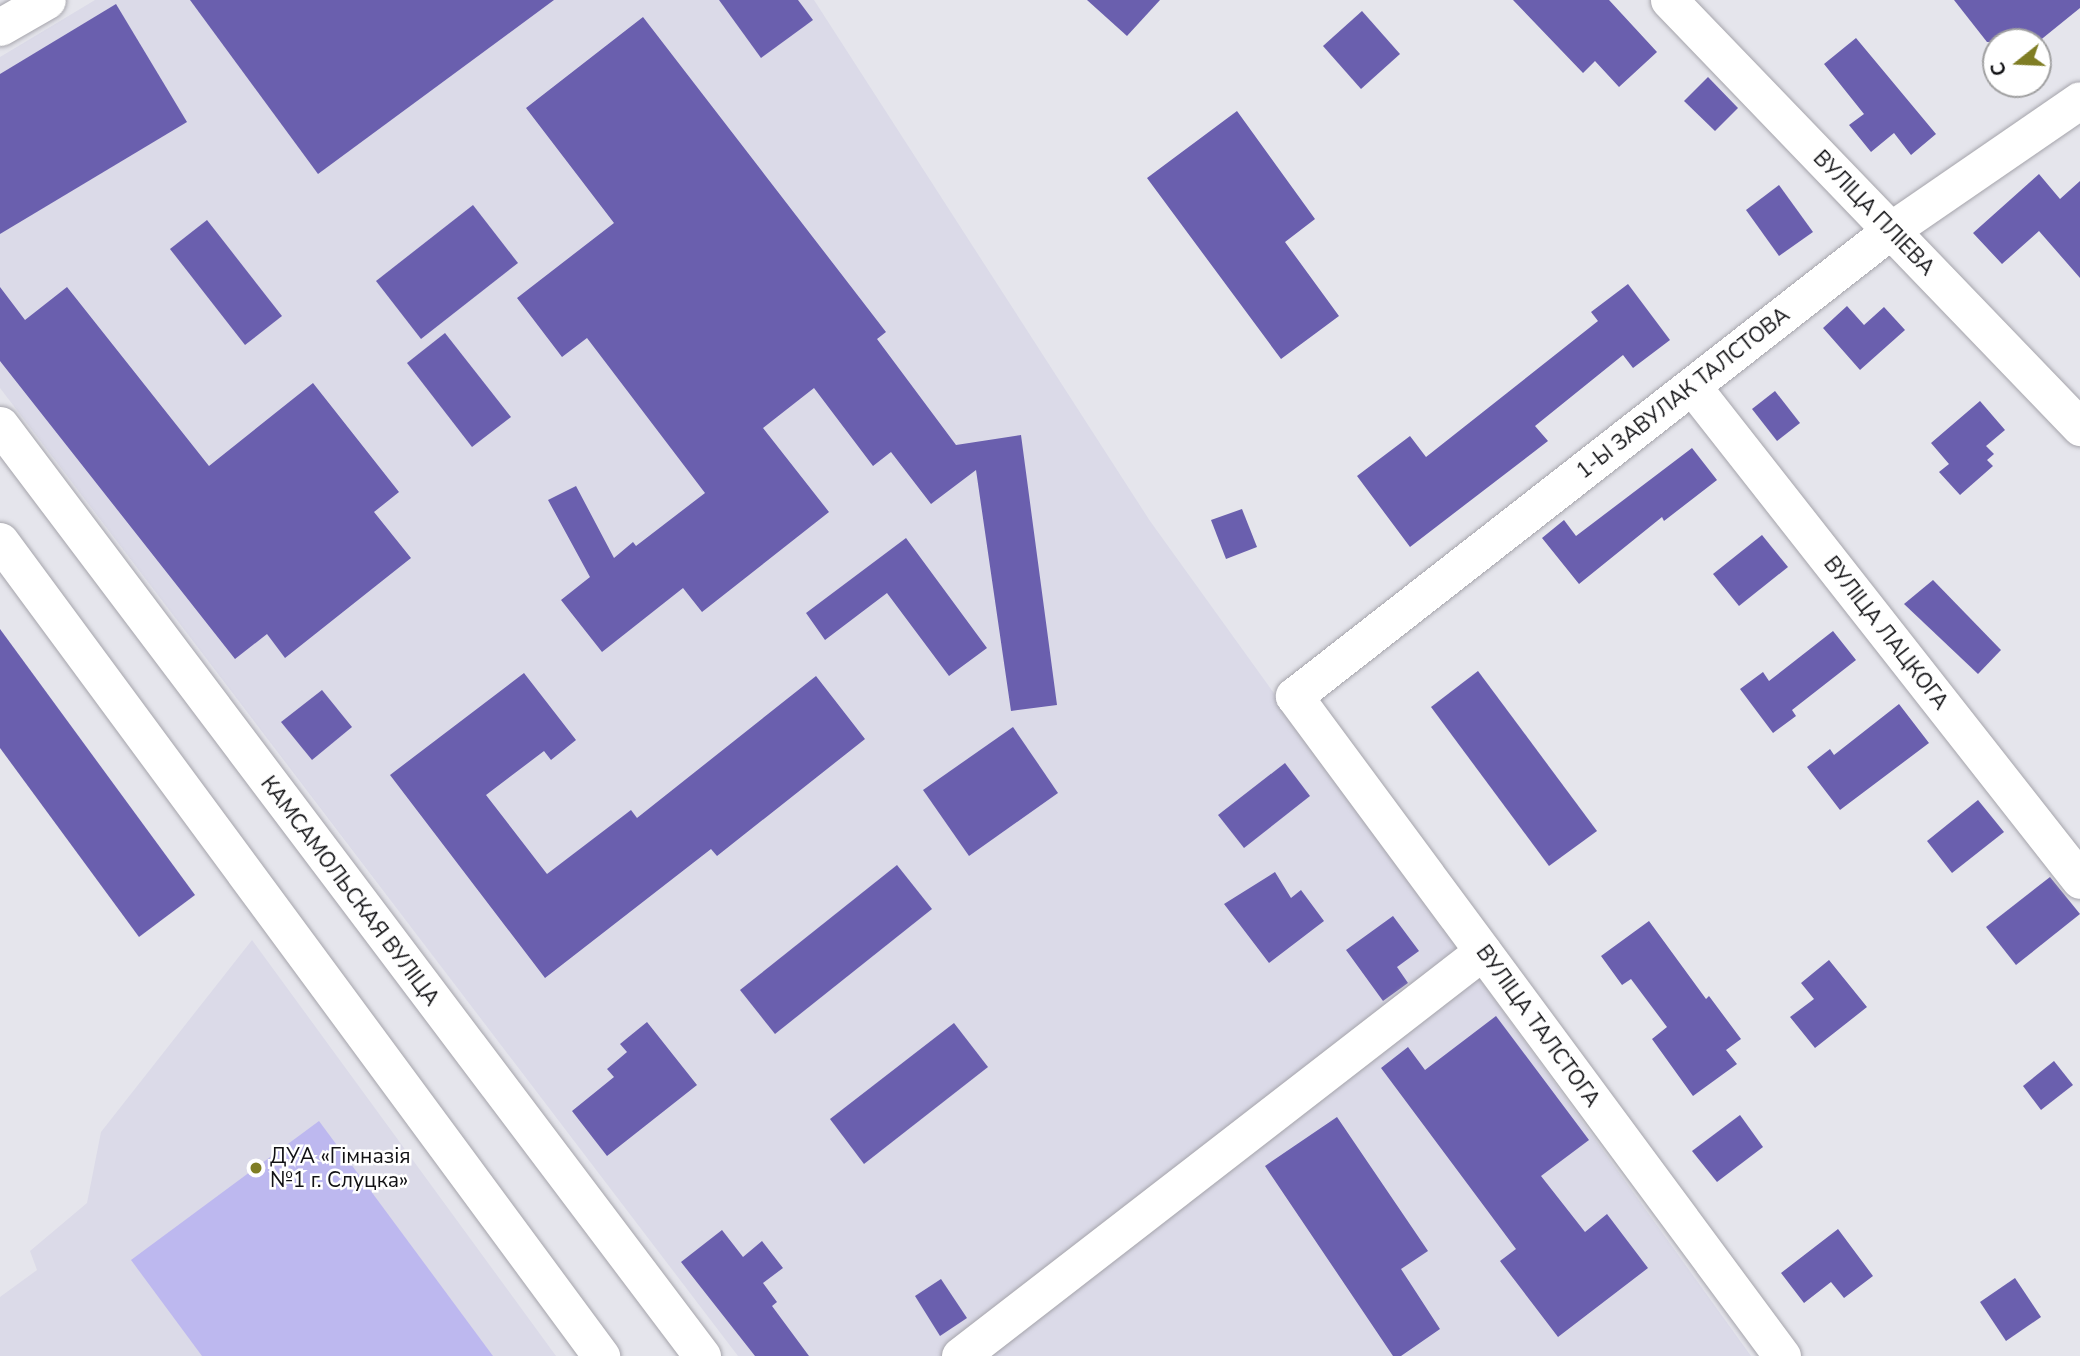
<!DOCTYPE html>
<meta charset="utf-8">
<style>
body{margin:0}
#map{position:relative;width:2080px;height:1356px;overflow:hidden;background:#e5e5ec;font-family:"Nunito Sans",sans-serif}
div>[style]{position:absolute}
.built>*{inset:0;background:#dbdae8}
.green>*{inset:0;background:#bdb8ef}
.building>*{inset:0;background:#6a5fae}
.roads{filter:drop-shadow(0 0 2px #a5a4ab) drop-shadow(0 0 2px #a5a4ab)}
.minor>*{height:37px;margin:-18.5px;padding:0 18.5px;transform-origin:18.5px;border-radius:18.5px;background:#fff}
.dots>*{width:19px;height:19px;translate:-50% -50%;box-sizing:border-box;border:4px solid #fff;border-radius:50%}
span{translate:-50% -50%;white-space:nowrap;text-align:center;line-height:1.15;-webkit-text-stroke:5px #fff;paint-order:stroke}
.street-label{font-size:21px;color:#111114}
.poi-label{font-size:21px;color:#111114}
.left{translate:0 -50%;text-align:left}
.north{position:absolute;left:1982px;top:28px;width:70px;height:70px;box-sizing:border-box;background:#fff;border:2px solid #a0a0a1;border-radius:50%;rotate:252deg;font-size:19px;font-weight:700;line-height:28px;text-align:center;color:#111114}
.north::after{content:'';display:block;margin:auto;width:24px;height:32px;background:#7f7d24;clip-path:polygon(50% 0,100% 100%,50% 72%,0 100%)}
</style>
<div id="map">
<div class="built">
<div style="clip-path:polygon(95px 0,814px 0,1150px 521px,1751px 1356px,738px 1356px,0 388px,0 57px)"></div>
<div style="clip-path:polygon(252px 940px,556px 1356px,0 1356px,0 1297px,37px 1270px,30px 1251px,87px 1203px,101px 1132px)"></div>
</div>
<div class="green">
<div style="clip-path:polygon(319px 1121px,493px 1356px,202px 1356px,131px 1260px)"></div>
</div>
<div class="building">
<div style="clip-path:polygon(190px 0,554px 0,318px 174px)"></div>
<div style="clip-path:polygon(719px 0,798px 0,813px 20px,761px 58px)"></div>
<div style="clip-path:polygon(1087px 0,1160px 0,1127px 36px)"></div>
<div style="clip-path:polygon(1513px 0,1609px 0,1657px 52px,1619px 87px,1595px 61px,1583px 73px)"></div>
<div style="clip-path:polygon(1954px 0,2080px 0,2080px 8px,2038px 42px,1987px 42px)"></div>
<div style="clip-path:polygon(116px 4px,187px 122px,0 234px,0 74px)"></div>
<div style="clip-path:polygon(1362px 11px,1400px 54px,1361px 89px,1323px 46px)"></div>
<div style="clip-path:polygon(643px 17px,886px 332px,877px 339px,956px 445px,1021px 435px,1057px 705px,1011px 711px,976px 470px,931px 504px,891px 452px,873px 466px,814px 388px,763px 428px,829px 512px,702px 612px,683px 588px,602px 652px,561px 600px,590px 577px,548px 500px,576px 486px,614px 558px,633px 542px,636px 546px,705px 493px,587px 338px,562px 357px,517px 298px,614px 223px,526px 108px)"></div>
<div style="clip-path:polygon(1856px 38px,1936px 134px,1911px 155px,1894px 133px,1871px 152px,1849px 125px,1864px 114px,1824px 64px)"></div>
<div style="clip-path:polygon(1708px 77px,1738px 108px,1715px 131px,1684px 101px)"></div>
<div style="clip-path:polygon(1237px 111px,1315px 219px,1285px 242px,1339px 316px,1281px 359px,1147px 178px)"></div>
<div style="clip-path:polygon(2039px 174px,2060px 199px,2080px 181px,2080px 278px,2039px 231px,2002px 264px,1973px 233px)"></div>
<div style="clip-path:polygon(1779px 185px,1813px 232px,1779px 256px,1746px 210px)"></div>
<div style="clip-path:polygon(473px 205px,518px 263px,421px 339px,376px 281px)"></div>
<div style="clip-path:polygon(207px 220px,282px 316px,245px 345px,170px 249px)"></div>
<div style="clip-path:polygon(1628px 284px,1670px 340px,1633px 368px,1623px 355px,1535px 426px,1548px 441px,1410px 547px,1357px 476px,1410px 436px,1426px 457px,1598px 321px,1591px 312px)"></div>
<div style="clip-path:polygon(0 287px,25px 320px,67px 287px,209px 466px,313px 383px,399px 492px,374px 512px,411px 558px,285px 658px,267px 634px,235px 659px,0 361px)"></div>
<div style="clip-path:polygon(1847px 306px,1864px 325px,1884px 307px,1905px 330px,1860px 370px,1823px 328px)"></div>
<div style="clip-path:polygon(445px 333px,511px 417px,472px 447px,407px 363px)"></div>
<div style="clip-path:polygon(1775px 391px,1800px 423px,1777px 441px,1752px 409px)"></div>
<div style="clip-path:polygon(1980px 401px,2005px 430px,1986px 446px,1994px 454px,1987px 460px,1993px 466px,1960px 495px,1939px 472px,1949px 464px,1931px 443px)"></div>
<div style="clip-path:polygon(1692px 448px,1717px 480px,1664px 521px,1662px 517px,1579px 584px,1542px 538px,1564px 520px,1576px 536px)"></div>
<div style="clip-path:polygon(1242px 509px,1257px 547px,1226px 559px,1211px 520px)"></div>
<div style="clip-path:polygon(1762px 535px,1788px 567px,1739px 606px,1713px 574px)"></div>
<div style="clip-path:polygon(906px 538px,987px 648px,949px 676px,887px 593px,825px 640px,806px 613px)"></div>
<div style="clip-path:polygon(1933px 580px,2001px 650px,1978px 674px,1904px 604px)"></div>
<div style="clip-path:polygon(0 629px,195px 895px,139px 937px,0 748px)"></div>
<div style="clip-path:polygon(1833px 631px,1856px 660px,1792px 710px,1796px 716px,1773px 733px,1740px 689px,1763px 672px,1769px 681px)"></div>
<div style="clip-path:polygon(1478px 671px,1597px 831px,1549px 866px,1431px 707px)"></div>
<div style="clip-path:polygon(524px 673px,576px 740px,551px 760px,544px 751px,486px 795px,547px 874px,631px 810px,637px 818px,816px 676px,865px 739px,717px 856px,711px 849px,545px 978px,390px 775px)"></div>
<div style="clip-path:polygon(322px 690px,352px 727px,312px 760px,281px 722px)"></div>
<div style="clip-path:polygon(1899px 704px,1929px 743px,1840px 810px,1807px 767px,1830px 749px,1834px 755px)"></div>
<div style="clip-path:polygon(1013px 727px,1058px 793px,969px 856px,923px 790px)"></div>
<div style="clip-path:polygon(1285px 763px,1310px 796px,1244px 848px,1218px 815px)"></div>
<div style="clip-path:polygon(1978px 800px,2004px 832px,1952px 873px,1927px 841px)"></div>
<div style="clip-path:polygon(897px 865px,932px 909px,775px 1034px,740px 990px)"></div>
<div style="clip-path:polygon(1275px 872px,1291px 898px,1301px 890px,1324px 921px,1269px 963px,1224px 904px)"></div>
<div style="clip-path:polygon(2050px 877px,2080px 914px,2016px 965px,1986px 927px)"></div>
<div style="clip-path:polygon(1393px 916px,1419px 951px,1397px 967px,1408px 983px,1383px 1001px,1346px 950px)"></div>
<div style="clip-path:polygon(1649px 921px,1706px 999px,1709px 996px,1741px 1039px,1726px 1050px,1737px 1064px,1693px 1096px,1652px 1039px,1667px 1027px,1631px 979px,1622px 985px,1601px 956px)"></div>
<div style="clip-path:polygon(1829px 960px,1867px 1007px,1815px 1048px,1790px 1017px,1814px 999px,1801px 983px)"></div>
<div style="clip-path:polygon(1496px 1016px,1589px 1140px,1541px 1176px,1585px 1232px,1607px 1214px,1648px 1268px,1558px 1337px,1500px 1261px,1516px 1249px,1381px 1068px,1408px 1047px,1425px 1070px)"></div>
<div style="clip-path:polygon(647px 1022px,697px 1085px,607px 1156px,572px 1111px,614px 1077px,607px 1069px,627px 1052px,620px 1044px)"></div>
<div style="clip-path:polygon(954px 1023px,988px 1067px,864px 1164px,830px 1119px)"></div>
<div style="clip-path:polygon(2054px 1061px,2073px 1085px,2041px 1110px,2023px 1086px)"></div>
<div style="clip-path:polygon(1740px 1115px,1763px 1147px,1717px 1182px,1692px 1151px)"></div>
<div style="clip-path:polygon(1337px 1117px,1428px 1251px,1401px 1269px,1440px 1329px,1401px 1356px,1393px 1356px,1265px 1166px)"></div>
<div style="clip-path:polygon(1838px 1229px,1873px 1276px,1844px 1298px,1831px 1282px,1804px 1303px,1781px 1273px)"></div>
<div style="clip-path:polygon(722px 1230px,743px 1257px,762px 1241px,783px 1268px,763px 1283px,777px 1302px,772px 1306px,809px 1356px,755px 1356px,681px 1262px)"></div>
<div style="clip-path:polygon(2015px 1278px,2041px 1317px,2006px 1341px,1980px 1302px)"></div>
<div style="clip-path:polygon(941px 1279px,967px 1318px,940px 1336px,915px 1296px)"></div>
</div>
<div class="roads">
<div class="minor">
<div style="left:1669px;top:0;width:593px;rotate:46.09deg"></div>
<div style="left:0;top:27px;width:54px;rotate:-29.9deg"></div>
<div style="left:1692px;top:386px;width:628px;rotate:51.85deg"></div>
<div style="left:0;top:425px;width:1166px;rotate:52.98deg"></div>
<div style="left:0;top:541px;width:1013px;rotate:53.59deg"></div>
<div style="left:960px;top:1356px;width:661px;rotate:-37.75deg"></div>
<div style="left:1782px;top:1356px;width:821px;rotate:-126.48deg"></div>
<div style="left:1294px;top:696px;width:757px;rotate:-37.97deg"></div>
<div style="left:1891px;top:230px;width:229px;rotate:-34.5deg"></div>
</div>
</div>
<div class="dots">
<div style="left:256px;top:1168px;background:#7f7d24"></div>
</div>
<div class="street-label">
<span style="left:1874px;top:213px;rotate:46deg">ВУЛІЦА ПЛІЕВА</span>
<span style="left:1683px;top:393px;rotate:-38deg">1-Ы ЗАВУЛАК ТАЛСТОВА</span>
<span style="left:1886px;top:633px;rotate:52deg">ВУЛІЦА ЛАЦКОГА</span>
<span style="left:350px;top:891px;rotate:53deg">КАМСАМОЛЬСКАЯ ВУЛІЦА</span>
<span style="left:1538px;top:1026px;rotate:54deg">ВУЛІЦА ТАЛСТОГА</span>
</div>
<div class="poi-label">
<span class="left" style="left:270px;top:1168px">ДУА «Гімназія<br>№1 г. Слуцка»</span>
</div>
<div class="north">С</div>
</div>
